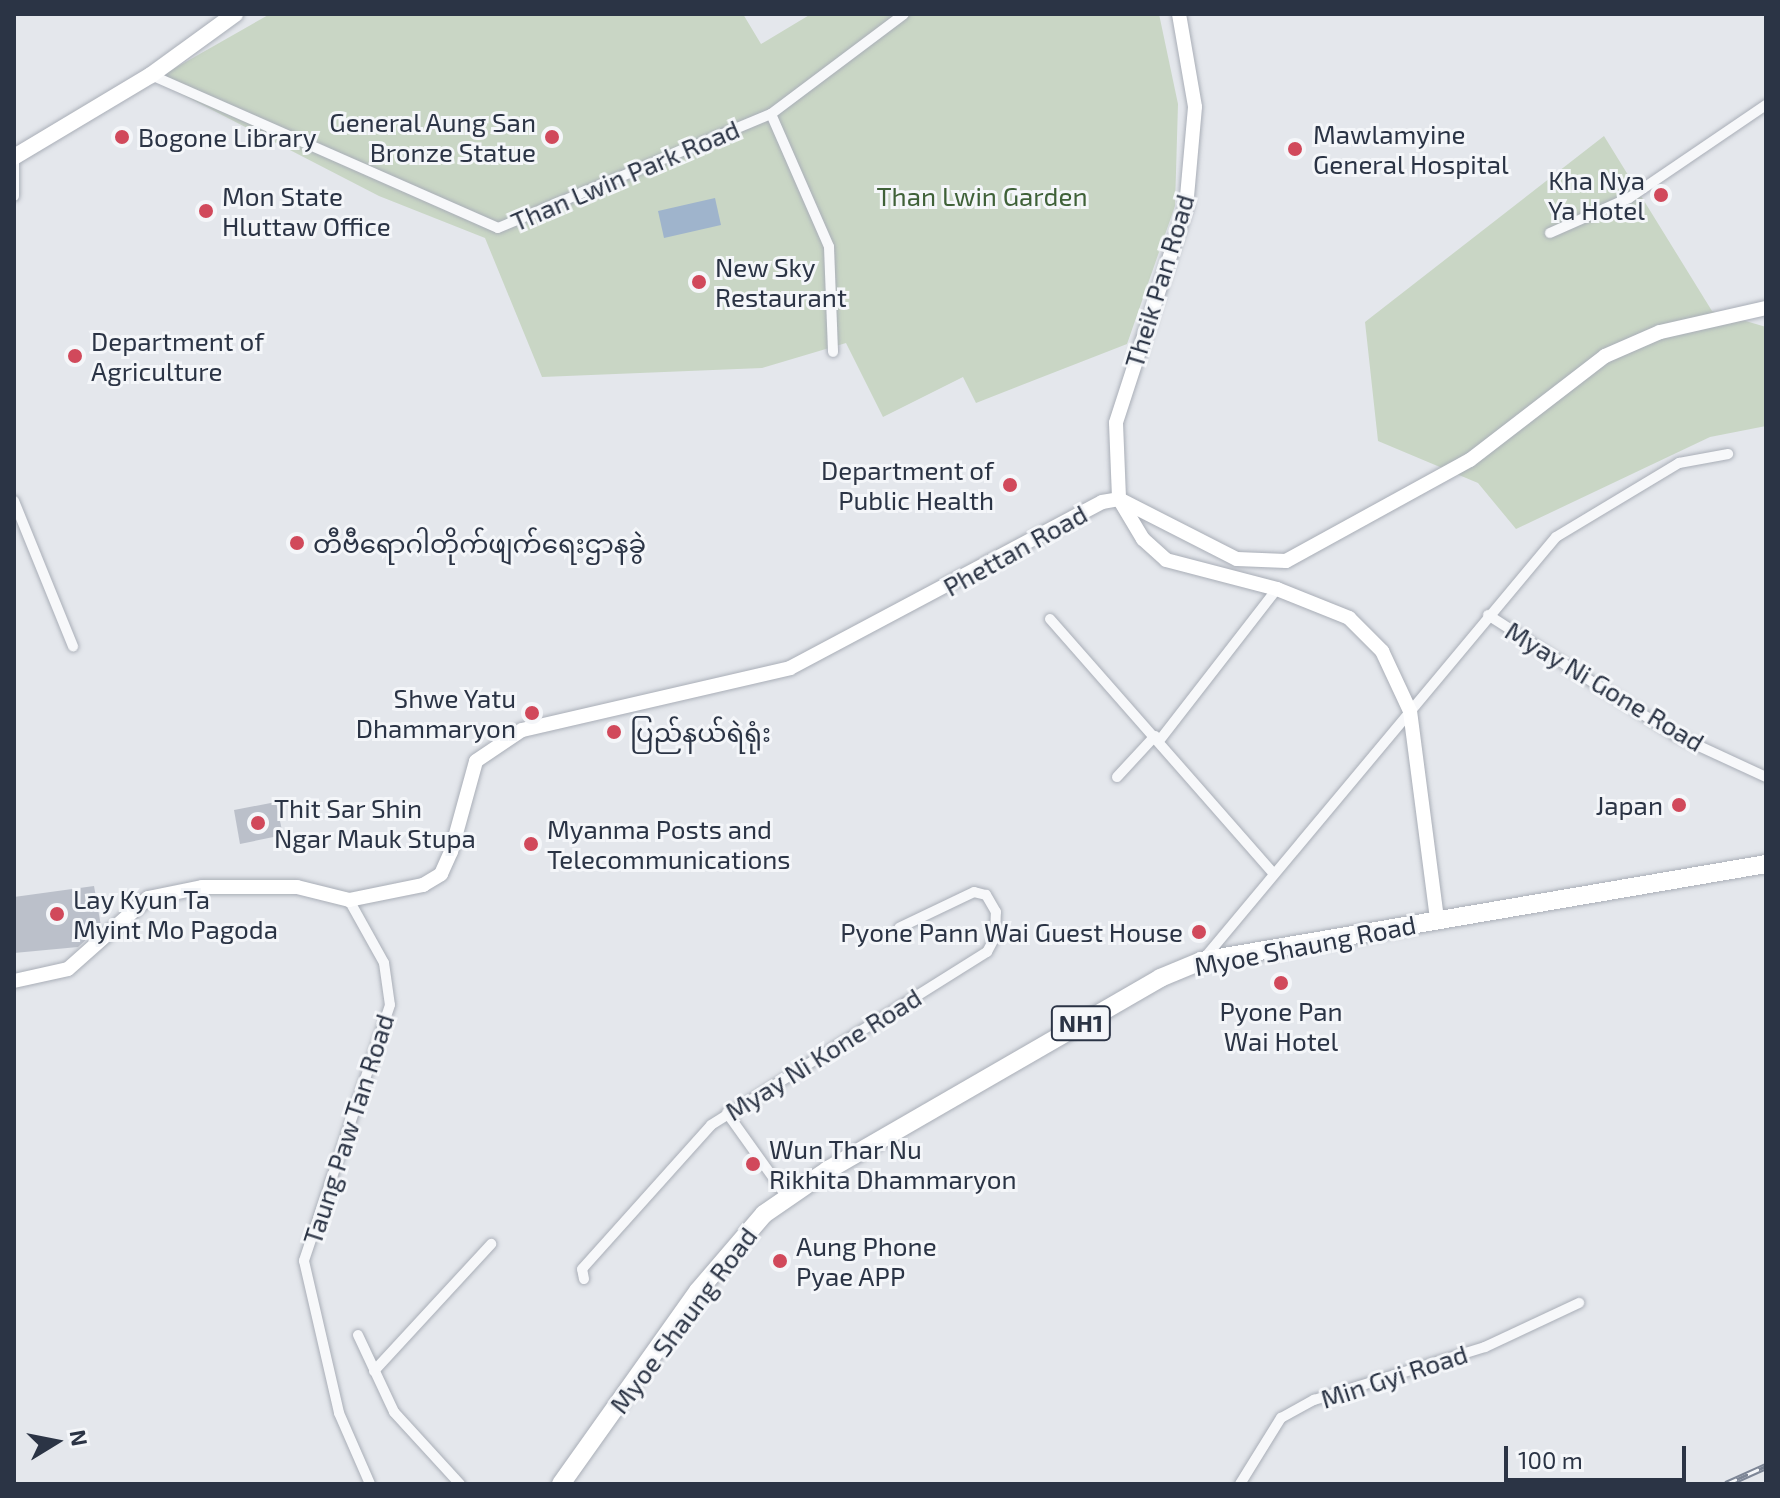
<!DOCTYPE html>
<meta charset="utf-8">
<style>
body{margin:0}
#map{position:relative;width:1780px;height:1498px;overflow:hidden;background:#e4e7ec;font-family:"Exo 2","Noto Sans Myanmar",sans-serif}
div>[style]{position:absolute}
.green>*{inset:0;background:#c9d6c5}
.water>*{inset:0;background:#9fb4cc}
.building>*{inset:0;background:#bbc0ca}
.roads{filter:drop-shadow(0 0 2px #a9aeb7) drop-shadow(0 0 2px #a9aeb7)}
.street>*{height:10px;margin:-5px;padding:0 5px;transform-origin:5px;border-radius:5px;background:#f7f8fa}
.secondary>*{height:14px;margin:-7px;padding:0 7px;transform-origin:7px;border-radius:7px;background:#fff}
.primary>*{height:16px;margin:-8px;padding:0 8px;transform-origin:8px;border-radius:8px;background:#fff}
.highway>*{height:18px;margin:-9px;padding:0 9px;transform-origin:9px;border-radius:9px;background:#fff}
.rail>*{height:7px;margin-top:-3.5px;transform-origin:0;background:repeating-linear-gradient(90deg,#f4f6f9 0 12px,#7d8696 0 24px);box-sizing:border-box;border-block:2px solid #7d8696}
.dots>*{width:22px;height:22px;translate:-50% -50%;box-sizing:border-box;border:4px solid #f4f6f9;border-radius:50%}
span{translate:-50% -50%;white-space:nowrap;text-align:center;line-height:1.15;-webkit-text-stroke:6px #f4f6f9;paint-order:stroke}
.shield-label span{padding:2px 6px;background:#f4f6f9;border:2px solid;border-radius:6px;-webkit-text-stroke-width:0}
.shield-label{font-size:24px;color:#2b3445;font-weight:700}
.poi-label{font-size:26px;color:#2b3445}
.right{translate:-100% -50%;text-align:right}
.left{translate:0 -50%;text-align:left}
.street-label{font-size:26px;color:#2b3445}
.park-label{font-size:26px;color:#3f6138}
.frame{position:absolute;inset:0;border:16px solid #2b3445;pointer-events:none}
.north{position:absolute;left:16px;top:1402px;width:80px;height:80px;-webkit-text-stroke:6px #f4f6f9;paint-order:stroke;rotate:80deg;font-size:22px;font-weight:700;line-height:32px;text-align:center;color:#2b3445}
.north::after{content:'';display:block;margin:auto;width:28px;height:36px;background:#2b3445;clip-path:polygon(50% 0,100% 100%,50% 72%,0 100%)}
.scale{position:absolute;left:1504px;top:1446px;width:182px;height:36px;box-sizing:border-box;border:4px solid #2b3445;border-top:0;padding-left:10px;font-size:24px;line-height:28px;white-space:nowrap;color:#2b3445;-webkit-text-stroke:6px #f4f6f9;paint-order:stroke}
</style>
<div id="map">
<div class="green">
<div style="clip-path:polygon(270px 14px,743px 14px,761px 44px,811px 14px,1159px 14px,1178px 104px,1175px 206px,1127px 344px,976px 403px,963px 377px,883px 417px,846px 343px,762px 368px,542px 377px,485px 238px,379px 196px,154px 80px)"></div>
<div style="clip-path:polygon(1604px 136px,1712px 311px,1766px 327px,1766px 426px,1710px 437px,1516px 529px,1478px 483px,1378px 441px,1365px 322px)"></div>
</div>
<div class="water">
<div style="clip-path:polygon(715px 198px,721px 225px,664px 238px,658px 211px)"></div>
</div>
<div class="building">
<div style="clip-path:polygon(276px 802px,283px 835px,240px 844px,234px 810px)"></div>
<div style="clip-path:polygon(94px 886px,101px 926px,78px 947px,14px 953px,14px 897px)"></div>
</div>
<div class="roads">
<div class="street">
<div style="left:151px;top:75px;width:379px;rotate:23.8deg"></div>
<div style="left:498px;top:228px;width:296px;rotate:-22.7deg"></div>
<div style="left:771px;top:114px;width:166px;rotate:-36.9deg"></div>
<div style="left:771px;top:114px;width:145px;rotate:66.4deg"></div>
<div style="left:829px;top:247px;width:105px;rotate:87.8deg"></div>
<div style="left:14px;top:196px;width:39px;rotate:-90deg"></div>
<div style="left:1550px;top:233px;width:86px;rotate:-23.9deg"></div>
<div style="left:1629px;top:198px;width:166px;rotate:-34.2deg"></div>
<div style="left:14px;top:501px;width:157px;rotate:67.9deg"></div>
<div style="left:1488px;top:615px;width:222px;rotate:32.7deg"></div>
<div style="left:1675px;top:735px;width:100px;rotate:24.8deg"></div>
<div style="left:1050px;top:619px;width:339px;rotate:48.7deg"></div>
<div style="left:1159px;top:741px;width:192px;rotate:-52.2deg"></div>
<div style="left:1117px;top:777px;width:56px;rotate:-47.2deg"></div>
<div style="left:349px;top:900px;width:72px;rotate:60.9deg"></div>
<div style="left:384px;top:963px;width:42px;rotate:81.9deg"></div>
<div style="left:390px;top:1005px;width:270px;rotate:108.6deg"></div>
<div style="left:304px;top:1261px;width:156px;rotate:77deg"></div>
<div style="left:339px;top:1413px;width:77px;rotate:66.4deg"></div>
<div style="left:1202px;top:961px;width:552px;rotate:-50.14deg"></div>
<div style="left:1556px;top:537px;width:144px;rotate:-31deg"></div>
<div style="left:1679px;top:463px;width:50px;rotate:-10.4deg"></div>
<div style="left:727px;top:1113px;width:103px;rotate:54.5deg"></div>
<div style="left:584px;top:1279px;width:10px;rotate:-101deg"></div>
<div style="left:582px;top:1269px;width:193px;rotate:-48.1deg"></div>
<div style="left:711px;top:1125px;width:326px;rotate:-32.1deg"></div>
<div style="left:987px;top:952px;width:17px;rotate:-62deg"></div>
<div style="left:995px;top:937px;width:25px;rotate:-88deg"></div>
<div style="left:996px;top:912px;width:20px;rotate:-120deg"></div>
<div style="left:986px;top:895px;width:12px;rotate:-166deg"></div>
<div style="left:974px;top:892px;width:83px;rotate:154.4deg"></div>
<div style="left:358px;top:1335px;width:85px;rotate:64.9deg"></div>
<div style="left:394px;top:1412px;width:98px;rotate:47.5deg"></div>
<div style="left:374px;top:1371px;width:173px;rotate:-47.3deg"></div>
<div style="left:1240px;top:1484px;width:78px;rotate:-58.2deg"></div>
<div style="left:1281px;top:1418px;width:38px;rotate:-29deg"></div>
<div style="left:1314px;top:1400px;width:179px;rotate:-17.2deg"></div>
<div style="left:1485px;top:1347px;width:104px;rotate:-25.1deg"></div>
</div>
<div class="secondary">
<div style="left:1179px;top:14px;width:94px;rotate:80.2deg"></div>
<div style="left:1195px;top:107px;width:100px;rotate:95.1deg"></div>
<div style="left:1186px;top:207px;width:227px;rotate:108deg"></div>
<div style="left:1116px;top:423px;width:76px;rotate:87.7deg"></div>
<div style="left:1119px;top:499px;width:47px;rotate:59deg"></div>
<div style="left:1143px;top:539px;width:31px;rotate:42deg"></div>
<div style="left:1166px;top:560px;width:115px;rotate:14.6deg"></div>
<div style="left:1277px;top:589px;width:78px;rotate:21.9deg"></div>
<div style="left:1349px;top:618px;width:47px;rotate:45deg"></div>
<div style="left:1382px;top:651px;width:66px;rotate:65deg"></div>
<div style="left:1410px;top:711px;width:210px;rotate:82.6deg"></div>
<div style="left:14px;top:981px;width:55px;rotate:-12.5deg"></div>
<div style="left:68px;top:969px;width:107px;rotate:-41.6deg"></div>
<div style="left:148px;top:898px;width:55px;rotate:-11.5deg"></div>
<div style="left:202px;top:887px;width:95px"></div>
<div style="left:297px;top:887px;width:54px;rotate:14deg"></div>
<div style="left:349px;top:900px;width:76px;rotate:-11.5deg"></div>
<div style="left:423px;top:885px;width:21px;rotate:-31deg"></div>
<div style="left:441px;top:874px;width:24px;rotate:-66deg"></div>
<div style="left:451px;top:852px;width:94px;rotate:-74.6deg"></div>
<div style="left:476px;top:761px;width:55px;rotate:-34deg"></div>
<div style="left:522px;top:730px;width:275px;rotate:-13deg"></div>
<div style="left:790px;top:668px;width:353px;rotate:-28deg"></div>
<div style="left:1102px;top:502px;width:17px;rotate:-10deg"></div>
<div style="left:1119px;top:499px;width:132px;rotate:27deg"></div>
<div style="left:1237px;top:559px;width:49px;rotate:2.3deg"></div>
<div style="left:1286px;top:561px;width:210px;rotate:-28.8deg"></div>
<div style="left:1470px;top:460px;width:170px;rotate:-37.6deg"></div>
<div style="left:1605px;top:356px;width:60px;rotate:-23.6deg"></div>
<div style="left:1660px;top:332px;width:109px;rotate:-12.8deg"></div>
</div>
<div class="primary">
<div style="left:14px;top:157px;width:160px;rotate:-30.9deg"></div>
<div style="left:151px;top:75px;width:104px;rotate:-36deg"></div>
</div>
<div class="highway">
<div style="left:561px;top:1484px;width:237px;rotate:-54.6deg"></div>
<div style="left:698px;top:1291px;width:101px;rotate:-49.4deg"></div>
<div style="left:764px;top:1214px;width:78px;rotate:-34.5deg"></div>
<div style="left:828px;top:1170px;width:384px;rotate:-30deg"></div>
<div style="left:1160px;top:978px;width:44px;rotate:-22.5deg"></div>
<div style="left:1201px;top:961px;width:573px;rotate:-9.74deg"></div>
</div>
</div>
<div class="rail">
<div style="left:1726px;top:1484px;width:44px;rotate:-24.2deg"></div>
</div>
<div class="dots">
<div style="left:122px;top:137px;background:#d1495b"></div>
<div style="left:552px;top:137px;background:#d1495b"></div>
<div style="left:1295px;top:149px;background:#d1495b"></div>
<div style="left:1661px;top:195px;background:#d1495b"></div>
<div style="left:206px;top:211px;background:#d1495b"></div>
<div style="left:699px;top:282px;background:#d1495b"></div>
<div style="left:75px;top:356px;background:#d1495b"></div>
<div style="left:1010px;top:485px;background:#d1495b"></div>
<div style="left:297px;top:543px;background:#d1495b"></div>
<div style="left:532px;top:713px;background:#d1495b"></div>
<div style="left:614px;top:732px;background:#d1495b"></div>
<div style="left:1679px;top:805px;background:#d1495b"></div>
<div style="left:258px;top:823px;background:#d1495b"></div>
<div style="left:531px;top:844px;background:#d1495b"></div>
<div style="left:57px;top:914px;background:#d1495b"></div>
<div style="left:1199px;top:932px;background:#d1495b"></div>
<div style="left:1281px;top:983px;background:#d1495b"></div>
<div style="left:753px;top:1164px;background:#d1495b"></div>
<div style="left:780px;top:1261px;background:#d1495b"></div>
</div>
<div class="shield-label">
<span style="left:1081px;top:1023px">NH1</span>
</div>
<div class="poi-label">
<span class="right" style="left:536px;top:137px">General Aung San<br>Bronze Statue</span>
<span class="left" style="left:1313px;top:149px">Mawlamyine<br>General Hospital</span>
<span class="left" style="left:138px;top:137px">Bogone Library</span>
<span class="right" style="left:1645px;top:195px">Kha Nya<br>Ya Hotel</span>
<span class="left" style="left:222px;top:211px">Mon State<br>Hluttaw Office</span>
<span class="left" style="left:715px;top:282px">New Sky<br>Restaurant</span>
<span class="left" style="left:91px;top:356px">Department of<br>Agriculture</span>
<span class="right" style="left:994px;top:485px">Department of<br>Public Health</span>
<span class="left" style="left:313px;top:543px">တီဗီရောဂါတိုက်ဖျက်ရေးဌာနခွဲ</span>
<span class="right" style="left:516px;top:713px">Shwe Yatu<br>Dhammaryon</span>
<span class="left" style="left:630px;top:732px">ပြည်နယ်ရဲရုံး</span>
<span class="right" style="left:1663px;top:805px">Japan</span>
<span class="left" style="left:274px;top:823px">Thit Sar Shin<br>Ngar Mauk Stupa</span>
<span class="left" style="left:547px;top:844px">Myanma Posts and<br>Telecommunications</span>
<span class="left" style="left:73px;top:914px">Lay Kyun Ta<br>Myint Mo Pagoda</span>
<span class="right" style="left:1183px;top:932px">Pyone Pann Wai Guest House</span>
<span style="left:1281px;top:1026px">Pyone Pan<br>Wai Hotel</span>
<span class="left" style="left:769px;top:1164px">Wun Thar Nu<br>Rikhita Dhammaryon</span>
<span class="left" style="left:796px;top:1261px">Aung Phone<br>Pyae APP</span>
</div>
<div class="street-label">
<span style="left:625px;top:175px;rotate:-23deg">Than Lwin Park Road</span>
<span style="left:1159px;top:281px;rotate:-73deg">Theik Pan Road</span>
<span style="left:1015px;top:550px;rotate:-29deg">Phettan Road</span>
<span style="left:1605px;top:686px;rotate:31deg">Myay Ni Gone Road</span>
<span style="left:1305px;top:945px;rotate:-11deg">Myoe Shaung Road</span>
<span style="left:823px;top:1054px;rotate:-32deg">Myay Ni Kone Road</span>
<span style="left:348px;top:1129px;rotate:-72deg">Taung Paw Tan Road</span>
<span style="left:683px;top:1320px;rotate:-53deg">Myoe Shaung Road</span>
<span style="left:1394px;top:1376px;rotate:-18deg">Min Gyi Road</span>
</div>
<div class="park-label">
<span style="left:982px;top:196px">Than Lwin Garden</span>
</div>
<div class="frame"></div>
<div class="north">N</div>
<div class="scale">100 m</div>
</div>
